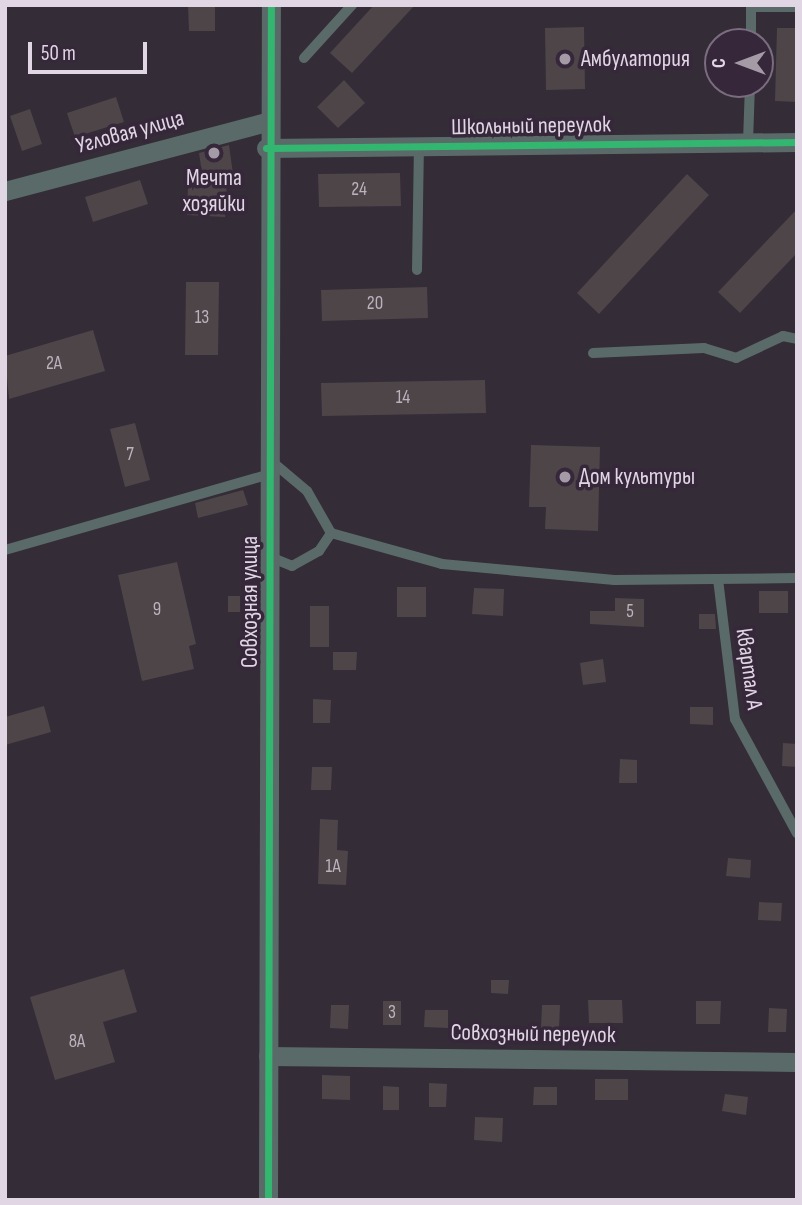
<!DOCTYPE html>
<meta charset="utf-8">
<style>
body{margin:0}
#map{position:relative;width:802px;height:1205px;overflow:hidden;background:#342c37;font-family:"Sofia Sans Condensed",sans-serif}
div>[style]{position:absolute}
.building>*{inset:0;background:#4e4549}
.service>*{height:10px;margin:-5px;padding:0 5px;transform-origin:5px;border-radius:5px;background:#5a6a69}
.minor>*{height:19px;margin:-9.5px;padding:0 9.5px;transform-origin:9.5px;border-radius:9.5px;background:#5a6a69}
.cycleway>*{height:7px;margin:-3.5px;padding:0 3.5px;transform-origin:3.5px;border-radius:3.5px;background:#33b770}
.dots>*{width:19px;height:19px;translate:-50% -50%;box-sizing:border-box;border:4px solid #36273b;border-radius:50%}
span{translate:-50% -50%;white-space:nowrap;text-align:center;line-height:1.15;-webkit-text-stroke:7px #36273b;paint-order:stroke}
.number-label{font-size:19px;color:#bcb2bd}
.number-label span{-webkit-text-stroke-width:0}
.poi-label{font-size:23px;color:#e1d7e4}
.left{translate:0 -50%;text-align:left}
.street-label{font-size:23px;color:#e1d7e4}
.frame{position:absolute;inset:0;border:7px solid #e1d7e4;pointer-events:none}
.north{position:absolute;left:704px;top:28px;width:70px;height:70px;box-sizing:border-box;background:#36273b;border:2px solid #7a6d7f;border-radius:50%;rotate:270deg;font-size:19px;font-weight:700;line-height:28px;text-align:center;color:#e1d7e4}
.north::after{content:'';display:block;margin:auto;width:24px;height:32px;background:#a49ba7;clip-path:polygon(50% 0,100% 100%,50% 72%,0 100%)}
.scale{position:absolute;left:28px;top:42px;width:119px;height:32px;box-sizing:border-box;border:4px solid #e1d7e4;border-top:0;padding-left:9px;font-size:21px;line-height:24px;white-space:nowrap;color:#e1d7e4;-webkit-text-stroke:5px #36273b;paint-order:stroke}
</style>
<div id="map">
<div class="building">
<div style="clip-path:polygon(188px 5px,215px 5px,215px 31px,189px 31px)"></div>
<div style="clip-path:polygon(374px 5px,415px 5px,352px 73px,330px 53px)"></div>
<div style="clip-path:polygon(584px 27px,585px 89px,546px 90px,545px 28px)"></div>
<div style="clip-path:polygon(777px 28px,797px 28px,797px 102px,775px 101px)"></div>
<div style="clip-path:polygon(344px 80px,365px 103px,338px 128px,317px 107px)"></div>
<div style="clip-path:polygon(116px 97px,124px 122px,75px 137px,67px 113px)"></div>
<div style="clip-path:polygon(30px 109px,42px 144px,22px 151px,10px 116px)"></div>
<div style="clip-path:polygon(229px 145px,234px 181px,227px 181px,225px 217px,187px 215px,188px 186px,204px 187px,199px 153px)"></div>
<div style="clip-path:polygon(400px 173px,401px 206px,319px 207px,318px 174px)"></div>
<div style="clip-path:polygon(687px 174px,709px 195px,599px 314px,577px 293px)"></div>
<div style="clip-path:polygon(140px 180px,148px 204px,93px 222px,85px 197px)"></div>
<div style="clip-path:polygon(797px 209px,797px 253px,740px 313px,718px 292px)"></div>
<div style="clip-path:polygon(186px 282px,219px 282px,218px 355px,185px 355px)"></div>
<div style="clip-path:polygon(427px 287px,428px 318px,322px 321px,321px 290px)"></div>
<div style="clip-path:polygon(93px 330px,105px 371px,9px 399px,5px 356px)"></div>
<div style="clip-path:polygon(485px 380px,486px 413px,322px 416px,321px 383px)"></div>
<div style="clip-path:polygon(135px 423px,150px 480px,125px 487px,110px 429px)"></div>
<div style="clip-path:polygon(531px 445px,600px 447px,598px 531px,545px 529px,546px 507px,529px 507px)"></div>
<div style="clip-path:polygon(243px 490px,248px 505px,198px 518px,195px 503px)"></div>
<div style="clip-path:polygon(177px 562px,196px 644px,189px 646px,194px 669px,142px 681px,118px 575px)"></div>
<div style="clip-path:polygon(397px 587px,426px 587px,426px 617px,397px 617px)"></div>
<div style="clip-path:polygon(474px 588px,504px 589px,503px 616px,472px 614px)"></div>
<div style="clip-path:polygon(759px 591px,788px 591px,788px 613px,759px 613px)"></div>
<div style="clip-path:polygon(228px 596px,240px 596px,240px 612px,228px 612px)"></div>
<div style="clip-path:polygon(615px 598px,644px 599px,644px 627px,590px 624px,590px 611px,615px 611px)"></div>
<div style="clip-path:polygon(310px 606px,329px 606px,329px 647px,310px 647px)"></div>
<div style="clip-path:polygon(699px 614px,715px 614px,716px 629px,699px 629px)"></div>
<div style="clip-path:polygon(333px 652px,357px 652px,356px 670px,333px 670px)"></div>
<div style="clip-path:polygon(603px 659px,606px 682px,583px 685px,580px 663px)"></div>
<div style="clip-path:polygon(313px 699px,331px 700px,330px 723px,313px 723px)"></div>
<div style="clip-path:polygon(44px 706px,51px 732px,5px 745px,5px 717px)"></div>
<div style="clip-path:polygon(690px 707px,713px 707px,713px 725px,690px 724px)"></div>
<div style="clip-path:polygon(783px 743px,797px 744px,797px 767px,782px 766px)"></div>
<div style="clip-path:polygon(620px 759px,637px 760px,637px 783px,619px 783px)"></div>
<div style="clip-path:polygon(312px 767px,332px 767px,331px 790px,311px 790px)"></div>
<div style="clip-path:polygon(320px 819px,338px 820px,337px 850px,348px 851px,346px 885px,318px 884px)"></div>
<div style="clip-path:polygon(728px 858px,751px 860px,750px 878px,726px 876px)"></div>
<div style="clip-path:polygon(759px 902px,782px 903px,781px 921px,758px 920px)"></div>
<div style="clip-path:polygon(124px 969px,137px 1012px,103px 1022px,115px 1062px,55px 1080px,30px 997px)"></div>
<div style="clip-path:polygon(491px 980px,509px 980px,508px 994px,491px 993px)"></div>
<div style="clip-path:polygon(588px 1000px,622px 1000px,623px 1023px,589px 1023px)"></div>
<div style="clip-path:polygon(383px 1001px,401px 1001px,401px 1025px,383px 1025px)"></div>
<div style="clip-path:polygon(696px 1001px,721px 1001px,720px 1024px,696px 1024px)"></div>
<div style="clip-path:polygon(331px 1005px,349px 1005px,348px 1029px,330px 1028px)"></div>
<div style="clip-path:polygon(542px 1005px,560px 1005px,559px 1029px,541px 1028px)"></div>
<div style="clip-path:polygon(769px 1008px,787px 1009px,786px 1032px,768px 1032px)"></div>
<div style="clip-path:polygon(425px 1010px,448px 1010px,448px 1028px,424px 1027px)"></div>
<div style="clip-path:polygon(322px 1075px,350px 1076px,350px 1100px,322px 1099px)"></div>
<div style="clip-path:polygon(595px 1079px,628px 1079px,628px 1100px,595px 1100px)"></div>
<div style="clip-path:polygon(429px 1083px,447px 1084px,446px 1107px,429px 1107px)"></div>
<div style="clip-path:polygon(383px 1086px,399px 1087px,399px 1110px,383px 1110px)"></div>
<div style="clip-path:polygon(534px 1087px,557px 1087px,557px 1105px,533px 1105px)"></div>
<div style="clip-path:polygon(725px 1094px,748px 1097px,746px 1115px,722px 1111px)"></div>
<div style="clip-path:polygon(475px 1117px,503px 1118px,502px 1142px,474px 1140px)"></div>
</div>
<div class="service">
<div style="left:751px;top:7px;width:46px"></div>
<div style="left:751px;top:42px;width:37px;rotate:-90deg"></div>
<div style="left:304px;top:58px;width:72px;rotate:-47.8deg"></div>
<div style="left:748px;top:142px;width:58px;rotate:-88deg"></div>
<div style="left:417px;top:270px;width:124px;rotate:-89.1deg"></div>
<div style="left:593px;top:353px;width:111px;rotate:-2.6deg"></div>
<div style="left:704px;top:348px;width:34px;rotate:17deg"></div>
<div style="left:736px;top:358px;width:52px;rotate:-25.1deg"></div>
<div style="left:783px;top:336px;width:14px;rotate:12deg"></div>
<div style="left:331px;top:533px;width:115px;rotate:15.6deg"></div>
<div style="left:442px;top:564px;width:173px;rotate:5.3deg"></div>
<div style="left:614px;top:580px;width:183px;rotate:-0.6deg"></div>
<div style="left:5px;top:550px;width:276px;rotate:-16deg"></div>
<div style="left:270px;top:557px;width:24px;rotate:22deg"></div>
<div style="left:292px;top:566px;width:31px;rotate:-29deg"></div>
<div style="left:319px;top:551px;width:22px;rotate:-56deg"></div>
<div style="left:331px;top:533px;width:48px;rotate:-119.7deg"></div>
<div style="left:307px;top:491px;width:48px;rotate:-140deg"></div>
<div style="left:718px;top:579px;width:141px;rotate:83.1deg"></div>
<div style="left:735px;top:719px;width:130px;rotate:61.5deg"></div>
</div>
<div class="minor">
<div style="left:266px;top:148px;width:531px;rotate:-0.65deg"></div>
<div style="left:5px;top:191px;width:271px;rotate:-14.8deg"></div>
<div style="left:268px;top:1056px;width:529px;rotate:0.65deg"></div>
<div style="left:268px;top:1200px;width:1195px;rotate:-89.86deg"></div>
</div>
<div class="cycleway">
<div style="left:266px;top:148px;width:531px;rotate:-0.65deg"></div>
<div style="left:268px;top:1200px;width:1195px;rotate:-89.86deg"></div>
</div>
<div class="dots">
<div style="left:565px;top:59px;background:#a49ba7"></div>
<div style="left:214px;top:153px;background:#a49ba7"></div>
<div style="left:565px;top:477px;background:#a49ba7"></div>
</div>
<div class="number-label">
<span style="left:359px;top:190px">24</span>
<span style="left:375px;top:304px">20</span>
<span style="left:202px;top:318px">13</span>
<span style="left:54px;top:364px">2А</span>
<span style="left:403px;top:398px">14</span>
<span style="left:130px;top:455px">7</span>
<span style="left:157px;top:610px">9</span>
<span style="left:630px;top:612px">5</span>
<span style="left:333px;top:867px">1А</span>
<span style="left:392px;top:1013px">3</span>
<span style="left:77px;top:1042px">8А</span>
</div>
<div class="poi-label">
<span class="left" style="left:581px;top:59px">Амбулатория</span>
<span style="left:214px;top:191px">Мечта<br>хозяйки</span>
<span class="left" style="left:579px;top:477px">Дом культуры</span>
</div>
<div class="street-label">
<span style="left:531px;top:126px;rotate:-1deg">Школьный переулок</span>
<span style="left:130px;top:132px;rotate:-15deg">Угловая улица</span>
<span style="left:250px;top:602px;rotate:-90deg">Совхозная улица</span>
<span style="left:749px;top:669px;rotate:82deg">квартал А</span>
<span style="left:533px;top:1034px;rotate:1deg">Совхозный переулок</span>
</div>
<div class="frame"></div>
<div class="north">С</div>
<div class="scale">50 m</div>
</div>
